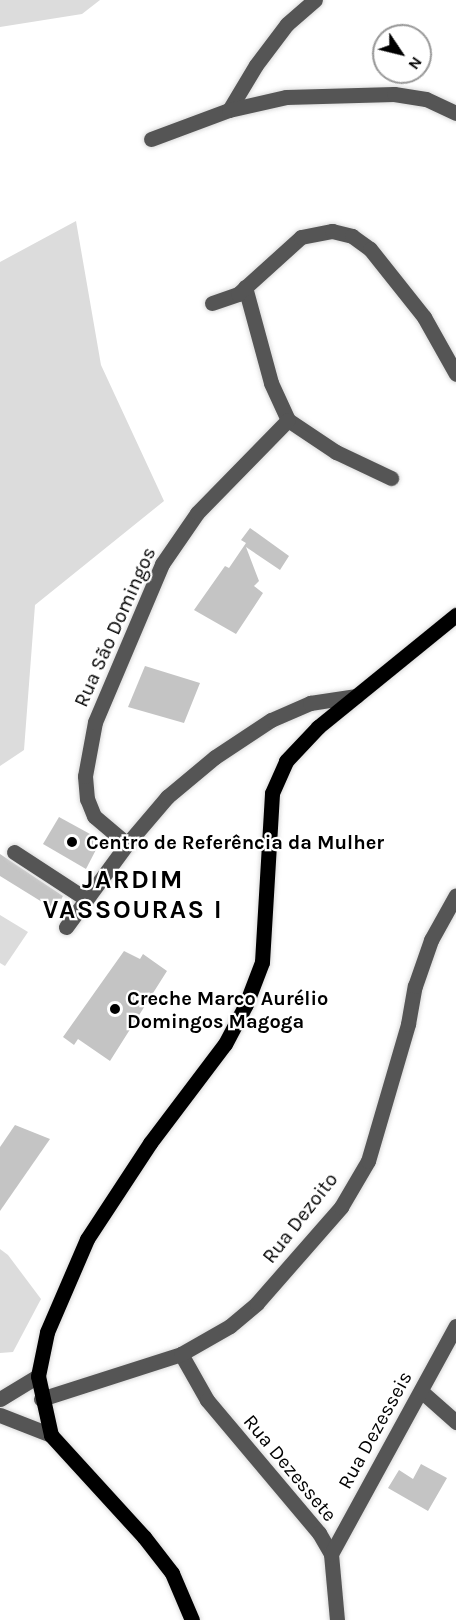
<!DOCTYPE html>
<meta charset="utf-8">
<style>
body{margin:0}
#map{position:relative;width:456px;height:1620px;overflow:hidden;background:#fff;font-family:Karla,sans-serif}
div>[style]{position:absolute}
.green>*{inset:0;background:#dcdcdc}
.building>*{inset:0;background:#c4c4c4}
.roads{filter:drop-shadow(0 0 2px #dbdbdb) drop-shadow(0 0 2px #dbdbdb)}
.minor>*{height:15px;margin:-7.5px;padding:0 7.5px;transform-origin:7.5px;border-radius:7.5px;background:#555}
.major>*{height:15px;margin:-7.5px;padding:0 7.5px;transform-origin:7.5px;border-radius:7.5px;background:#000}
.dots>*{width:16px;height:16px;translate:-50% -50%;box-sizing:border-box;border:3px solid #fff;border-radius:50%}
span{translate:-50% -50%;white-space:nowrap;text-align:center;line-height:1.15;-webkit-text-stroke:4.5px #fff;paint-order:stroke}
.street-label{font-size:20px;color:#000}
.poi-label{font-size:20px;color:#000;font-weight:700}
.left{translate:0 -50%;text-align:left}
.district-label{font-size:26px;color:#000;font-weight:700;letter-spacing:1.5px}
.north{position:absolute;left:372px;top:24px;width:60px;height:60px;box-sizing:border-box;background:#fff;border:2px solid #999;border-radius:50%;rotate:125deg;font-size:16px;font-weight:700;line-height:24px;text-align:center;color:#000}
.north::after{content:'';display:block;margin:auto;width:21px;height:27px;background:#000;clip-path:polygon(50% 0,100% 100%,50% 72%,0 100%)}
</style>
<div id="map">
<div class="green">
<div style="clip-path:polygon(0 0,100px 0,82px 14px,0 27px)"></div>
<div style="clip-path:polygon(76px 221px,101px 365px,164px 501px,35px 605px,24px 750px,0 766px,0 262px)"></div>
<div style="clip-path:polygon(0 915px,28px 932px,5px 966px,0 963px)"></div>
<div style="clip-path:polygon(0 1249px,8px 1255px,41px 1299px,13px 1352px,0 1353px)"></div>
</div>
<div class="building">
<div style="clip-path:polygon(250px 528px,289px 556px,280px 570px,246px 547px,259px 581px,254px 586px,263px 593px,236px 634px,194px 610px,225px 566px,229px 568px,246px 543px,241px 540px)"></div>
<div style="clip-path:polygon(145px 666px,200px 683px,184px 723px,128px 707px)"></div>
<div style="clip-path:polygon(59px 817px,101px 840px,86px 869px,43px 844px)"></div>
<div style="clip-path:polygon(0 854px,63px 896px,55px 910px,0 876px)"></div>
<div style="clip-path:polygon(124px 951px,140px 959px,143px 954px,167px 971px,110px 1061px,78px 1039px,74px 1045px,63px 1037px)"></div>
<div style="clip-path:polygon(15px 1125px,50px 1139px,0 1211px,0 1147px)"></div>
<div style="clip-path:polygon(421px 1464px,447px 1478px,428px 1511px,388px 1488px,399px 1470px,413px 1479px)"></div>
</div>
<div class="roads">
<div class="minor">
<div style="left:229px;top:110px;width:52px;rotate:-59deg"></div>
<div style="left:256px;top:65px;width:51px;rotate:-52.9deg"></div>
<div style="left:287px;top:24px;width:37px;rotate:-41deg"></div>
<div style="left:151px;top:139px;width:83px;rotate:-20.4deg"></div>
<div style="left:229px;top:110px;width:58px;rotate:-12.8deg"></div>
<div style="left:286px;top:97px;width:108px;rotate:-1.6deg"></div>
<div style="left:394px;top:94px;width:32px;rotate:9deg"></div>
<div style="left:426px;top:99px;width:33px;rotate:25deg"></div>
<div style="left:245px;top:287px;width:99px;rotate:74.8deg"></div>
<div style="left:271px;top:383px;width:41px;rotate:65.3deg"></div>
<div style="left:288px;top:420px;width:58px;rotate:33.7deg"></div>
<div style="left:336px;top:452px;width:61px;rotate:25.3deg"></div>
<div style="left:212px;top:303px;width:28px;rotate:-19deg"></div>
<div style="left:238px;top:294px;width:85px;rotate:-42.1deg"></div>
<div style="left:301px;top:237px;width:32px;rotate:-11deg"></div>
<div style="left:332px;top:231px;width:21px;rotate:14deg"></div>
<div style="left:352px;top:236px;width:22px;rotate:36deg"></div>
<div style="left:370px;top:249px;width:87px;rotate:51.5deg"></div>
<div style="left:424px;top:317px;width:65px;rotate:60.7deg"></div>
<div style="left:127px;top:844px;width:43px;rotate:-139.7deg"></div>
<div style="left:94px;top:816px;width:18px;rotate:-112deg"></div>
<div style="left:87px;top:799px;width:23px;rotate:-95deg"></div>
<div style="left:85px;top:776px;width:55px;rotate:-79.5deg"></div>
<div style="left:95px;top:722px;width:172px;rotate:-67deg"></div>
<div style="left:162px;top:564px;width:62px;rotate:-55.5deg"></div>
<div style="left:197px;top:513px;width:130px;rotate:-45.6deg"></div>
<div style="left:14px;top:852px;width:86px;rotate:33.1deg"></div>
<div style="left:66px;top:927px;width:103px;rotate:-53.7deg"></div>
<div style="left:127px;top:844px;width:62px;rotate:-49.6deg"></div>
<div style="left:167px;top:797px;width:62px;rotate:-39.8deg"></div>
<div style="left:215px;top:757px;width:67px;rotate:-33.5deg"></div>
<div style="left:271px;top:720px;width:43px;rotate:-23.6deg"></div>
<div style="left:310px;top:703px;width:47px;rotate:-8.7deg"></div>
<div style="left:181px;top:1354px;width:53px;rotate:60.5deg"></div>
<div style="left:207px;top:1400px;width:174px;rotate:49.9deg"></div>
<div style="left:319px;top:1533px;width:24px;rotate:60deg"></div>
<div style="left:331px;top:1554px;width:66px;rotate:84.8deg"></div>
<div style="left:421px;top:1391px;width:47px;rotate:41.5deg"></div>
<div style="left:0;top:1399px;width:44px;rotate:-31.2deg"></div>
<div style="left:41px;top:1399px;width:147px;rotate:-17.8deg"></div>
<div style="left:181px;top:1354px;width:56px;rotate:-29.7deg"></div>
<div style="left:230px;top:1326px;width:35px;rotate:-40deg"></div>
<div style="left:257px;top:1303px;width:128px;rotate:-48.8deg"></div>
<div style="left:341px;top:1207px;width:53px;rotate:-59.6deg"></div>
<div style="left:368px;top:1161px;width:143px;rotate:-73.7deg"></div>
<div style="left:408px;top:1024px;width:39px;rotate:-80deg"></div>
<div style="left:415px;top:986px;width:49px;rotate:-70.8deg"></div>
<div style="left:431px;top:940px;width:51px;rotate:-60.9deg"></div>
<div style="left:0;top:1415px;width:55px;rotate:21.4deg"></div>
<div style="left:331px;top:1554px;width:260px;rotate:-61.3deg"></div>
</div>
<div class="major">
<div style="left:192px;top:1620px;width:51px;rotate:-113.1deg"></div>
<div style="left:172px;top:1573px;width:46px;rotate:-127.9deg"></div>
<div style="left:144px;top:1537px;width:138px;rotate:-132.4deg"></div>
<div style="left:51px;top:1435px;width:60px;rotate:-102.4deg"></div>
<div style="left:38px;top:1376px;width:45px;rotate:-78.4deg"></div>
<div style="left:47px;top:1332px;width:101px;rotate:-66.7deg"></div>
<div style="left:87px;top:1239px;width:115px;rotate:-56.7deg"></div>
<div style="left:150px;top:1143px;width:124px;rotate:-52.9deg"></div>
<div style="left:225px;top:1044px;width:45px;rotate:-62.3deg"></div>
<div style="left:246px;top:1004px;width:45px;rotate:-69.1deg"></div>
<div style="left:262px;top:962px;width:169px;rotate:-86.6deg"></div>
<div style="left:272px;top:793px;width:35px;rotate:-66deg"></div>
<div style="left:286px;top:761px;width:47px;rotate:-46.7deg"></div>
<div style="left:318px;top:727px;width:178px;rotate:-39.1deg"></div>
</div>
</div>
<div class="dots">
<div style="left:72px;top:842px;background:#000"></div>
<div style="left:115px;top:1009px;background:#000"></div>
</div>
<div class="street-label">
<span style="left:115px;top:627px;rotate:-66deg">Rua São Domingos</span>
<span style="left:300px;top:1218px;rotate:-52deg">Rua Dezoito</span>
<span style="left:375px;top:1430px;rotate:-61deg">Rua Dezesseis</span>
<span style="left:290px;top:1468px;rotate:50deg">Rua Dezessete</span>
</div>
<div class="poi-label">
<span class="left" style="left:86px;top:842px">Centro de Referência da Mulher</span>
<span class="left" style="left:127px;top:1010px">Creche Marco Aurélio<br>Domingos Magoga</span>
</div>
<div class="district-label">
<span style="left:133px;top:895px">JARDIM<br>VASSOURAS I</span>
</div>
<div class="north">N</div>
</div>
